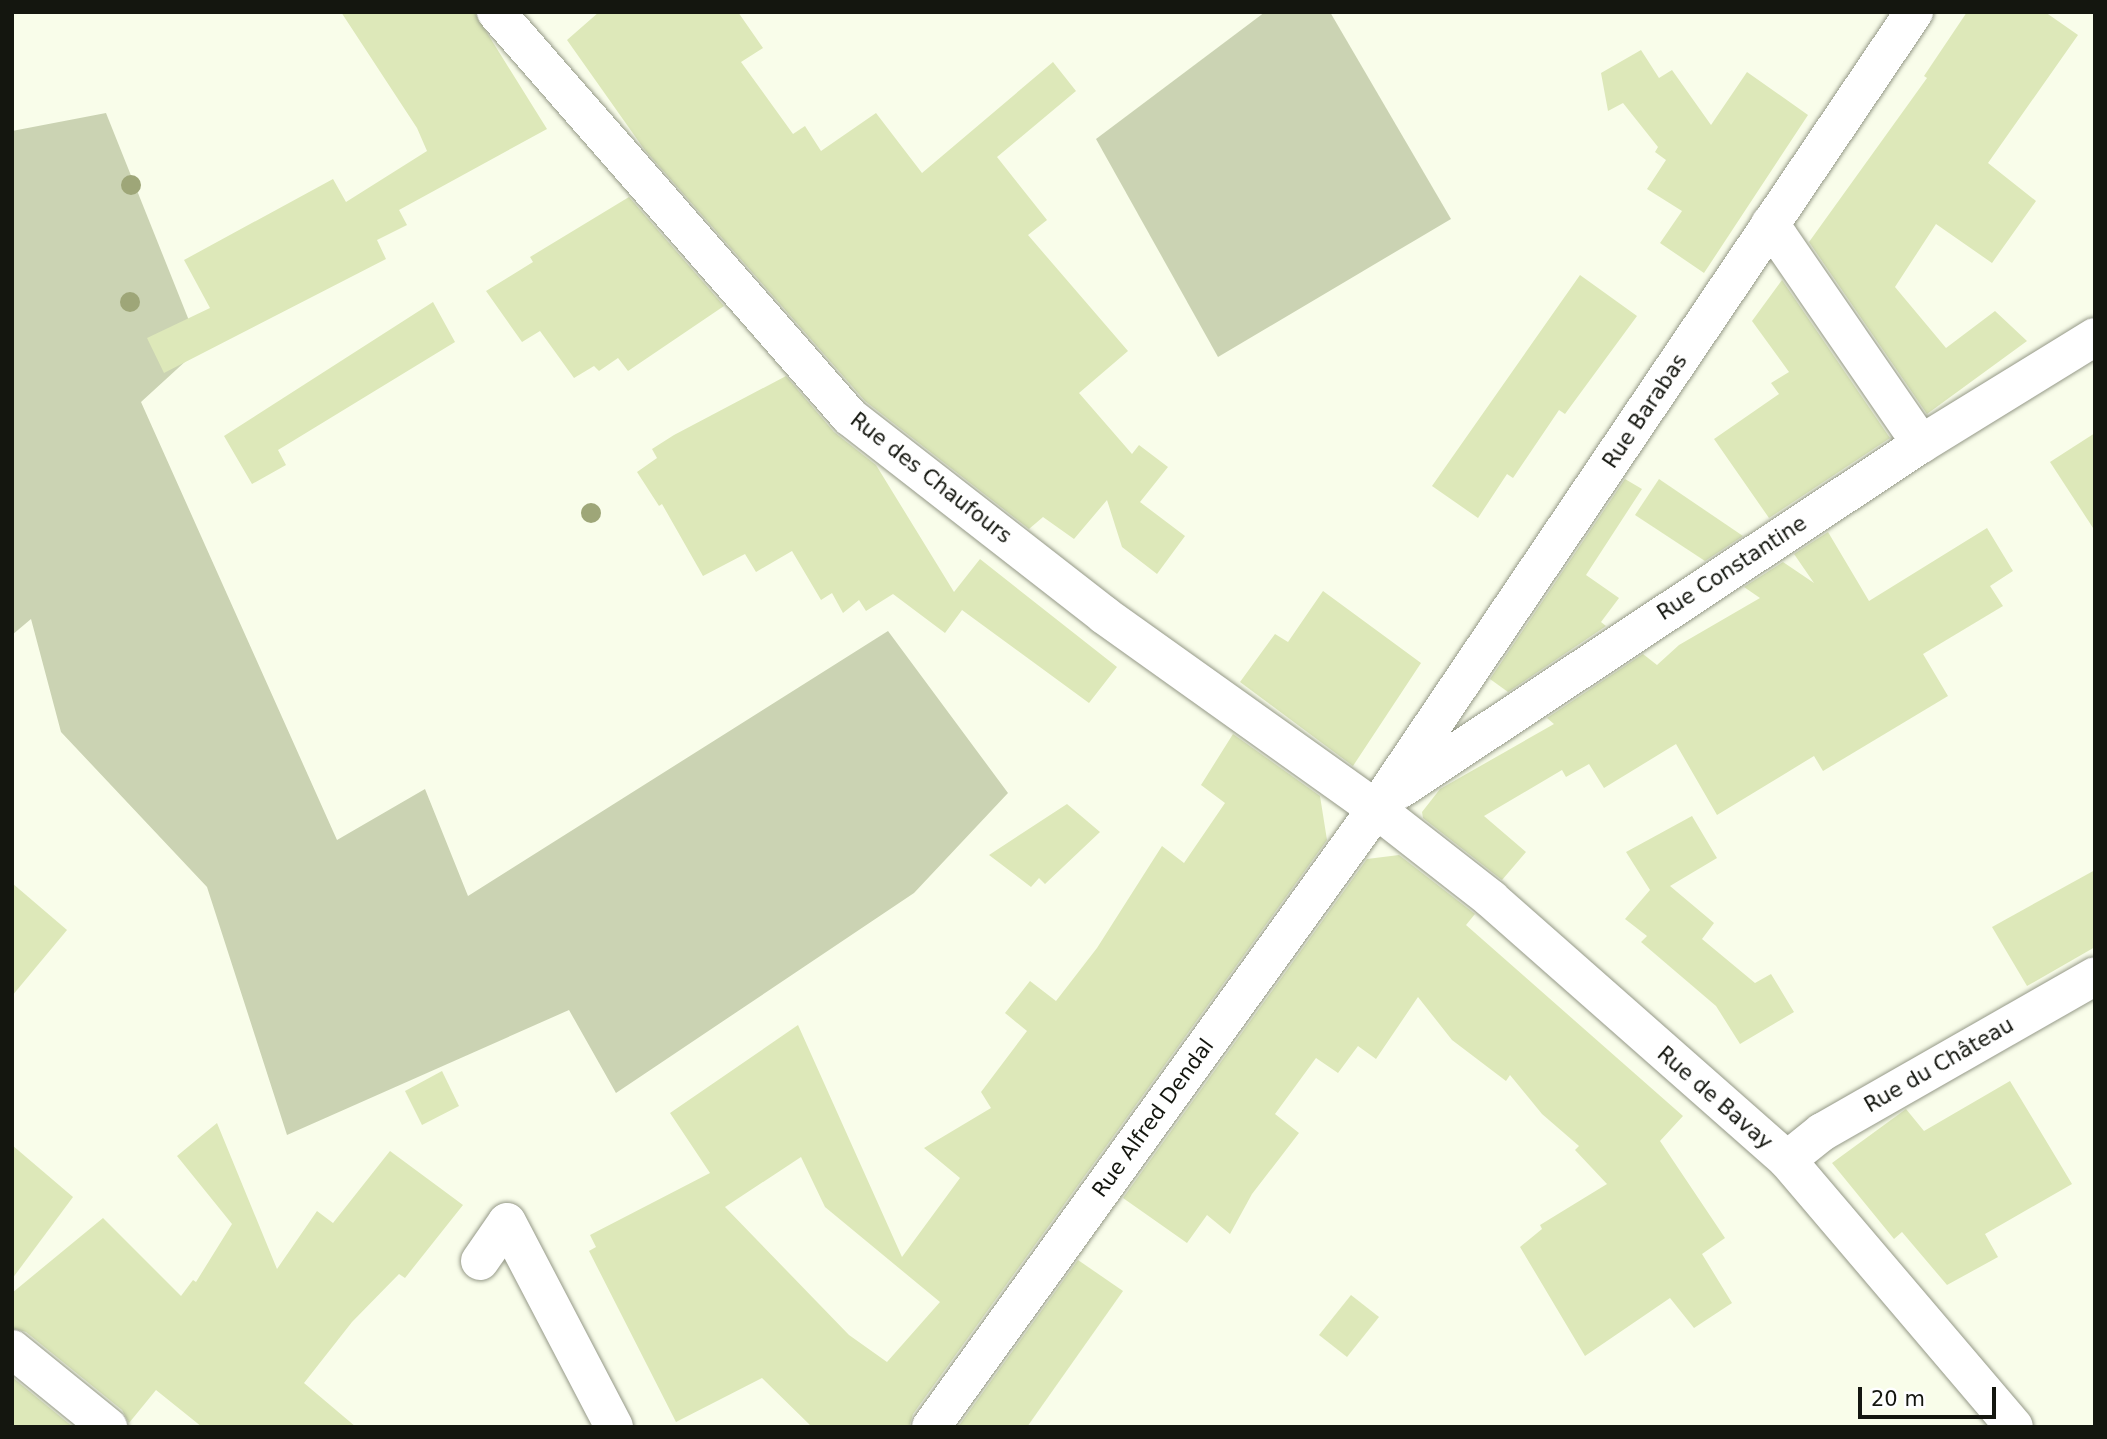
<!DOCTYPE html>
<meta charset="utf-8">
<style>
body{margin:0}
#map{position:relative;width:2107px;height:1439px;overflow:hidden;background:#f9fdea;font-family:"DejaVu Sans",sans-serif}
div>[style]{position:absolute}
.green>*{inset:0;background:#cbd3b3}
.building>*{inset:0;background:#dde8b9}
.roads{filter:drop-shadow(0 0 2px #959988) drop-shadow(0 0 2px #959988)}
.minor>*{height:38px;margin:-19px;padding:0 19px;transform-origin:19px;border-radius:19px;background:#fff}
.trees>*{width:20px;height:20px;margin:-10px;border-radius:50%;background:#9ea678}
span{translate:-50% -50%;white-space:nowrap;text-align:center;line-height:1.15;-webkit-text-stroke:5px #fff;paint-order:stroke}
.street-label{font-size:21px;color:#14160f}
.frame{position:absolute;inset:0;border:14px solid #14160f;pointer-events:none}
.scale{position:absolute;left:1858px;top:1387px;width:138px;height:32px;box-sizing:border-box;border:4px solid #14160f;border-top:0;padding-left:9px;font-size:21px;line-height:24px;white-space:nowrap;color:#14160f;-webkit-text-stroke:5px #fff;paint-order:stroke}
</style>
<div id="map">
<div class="green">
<div style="clip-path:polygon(1265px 12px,1330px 12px,1451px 219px,1218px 357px,1096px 139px)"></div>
<div style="clip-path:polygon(106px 113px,200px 348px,141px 402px,337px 840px,425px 789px,468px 896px,888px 631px,1008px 793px,914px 893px,616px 1093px,569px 1010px,287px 1135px,207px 887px,61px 732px,31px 619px,12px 635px,12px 131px)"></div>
</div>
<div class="building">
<div style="clip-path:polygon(341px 12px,474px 12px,547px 129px,399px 210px,407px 225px,377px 240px,386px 259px,164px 373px,147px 338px,210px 308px,184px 260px,333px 179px,346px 202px,427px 151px,417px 128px)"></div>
<div style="clip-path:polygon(599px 12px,738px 12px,763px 48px,741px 62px,793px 134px,805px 126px,821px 151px,876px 113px,922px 173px,1053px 62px,1076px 91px,997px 157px,1047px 220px,1028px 235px,1128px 351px,1079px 393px,1132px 454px,1139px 445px,1168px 467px,1140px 502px,1185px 536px,1157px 574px,1122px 547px,1107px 500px,1074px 539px,1043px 517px,1029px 529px,865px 401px,644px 149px,567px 40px)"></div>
<div style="clip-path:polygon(1967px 12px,2045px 12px,2078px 35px,1988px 163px,2036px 201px,1992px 263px,1936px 224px,1895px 287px,1946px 348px,1995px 311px,2027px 341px,1927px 414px,1809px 242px,1927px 78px,1924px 76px)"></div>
<div style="clip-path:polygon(1641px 50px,1659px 78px,1672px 70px,1711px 125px,1747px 72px,1808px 115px,1704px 273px,1660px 243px,1682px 211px,1647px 189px,1666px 160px,1655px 152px,1658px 147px,1623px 103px,1608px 111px,1601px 73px)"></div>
<div style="clip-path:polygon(629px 197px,724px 306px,628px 371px,618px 358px,599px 371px,594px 366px,574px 378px,540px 331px,522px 342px,486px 291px,533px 262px,530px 257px)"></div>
<div style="clip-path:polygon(1580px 275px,1637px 316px,1565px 414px,1559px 410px,1513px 478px,1507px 474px,1478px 518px,1432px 486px)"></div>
<div style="clip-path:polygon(1782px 280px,1890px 438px,1769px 518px,1714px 439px,1779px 394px,1771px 383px,1789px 372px,1752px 321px)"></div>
<div style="clip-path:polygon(433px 302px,455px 342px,278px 450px,286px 465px,252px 484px,224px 436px)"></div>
<div style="clip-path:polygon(786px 376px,834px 432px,876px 465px,954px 592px,980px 559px,1117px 667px,1089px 703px,962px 610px,945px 633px,893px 594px,866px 611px,859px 600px,843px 613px,832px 593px,821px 600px,792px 551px,756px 572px,745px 554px,703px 576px,662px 504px,659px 506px,637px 472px,657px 458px,652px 449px,674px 435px)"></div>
<div style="clip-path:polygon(2095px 433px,2095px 531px,2050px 462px)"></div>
<div style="clip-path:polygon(1625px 479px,1642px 489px,1586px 575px,1619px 598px,1601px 622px,1606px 626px,1508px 692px,1490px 679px)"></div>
<div style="clip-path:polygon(1659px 479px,1743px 536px,1705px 561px,1635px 515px)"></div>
<div style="clip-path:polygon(1987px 528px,2013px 571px,1990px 586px,2003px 606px,1923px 654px,1948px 696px,1823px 771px,1814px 756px,1717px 815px,1676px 744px,1604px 788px,1589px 764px,1566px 777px,1562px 770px,1484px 816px,1526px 852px,1502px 880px,1423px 818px,1422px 812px,1440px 789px,1554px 724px,1547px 718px,1643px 654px,1657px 665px,1679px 645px,1760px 598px,1744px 587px,1783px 562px,1814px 583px,1794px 554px,1828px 532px,1869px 601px)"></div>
<div style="clip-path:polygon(1323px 591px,1421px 663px,1353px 766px,1240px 682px,1275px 634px,1288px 642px)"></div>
<div style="clip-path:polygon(evenodd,1233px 734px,1320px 796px,1327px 840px,913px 1414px,909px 1427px,812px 1427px,762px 1378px,676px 1422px,589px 1251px,596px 1247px,590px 1235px,710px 1173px,670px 1113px,798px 1025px,902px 1257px,960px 1178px,924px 1148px,991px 1108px,981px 1092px,1027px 1031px,1005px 1013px,1030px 981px,1056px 1001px,1097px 948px,1162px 846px,1184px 863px,1225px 803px,1201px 785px,1233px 734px,801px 1157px,825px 1207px,940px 1302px,887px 1362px,849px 1335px,725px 1207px,801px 1157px)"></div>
<div style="clip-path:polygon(1067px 804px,1100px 832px,1045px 884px,1039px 878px,1031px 887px,989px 855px)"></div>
<div style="clip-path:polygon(1692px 816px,1717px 858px,1670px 886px,1714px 923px,1702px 939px,1755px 983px,1771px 974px,1794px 1012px,1740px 1044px,1716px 1006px,1641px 942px,1647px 936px,1625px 919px,1650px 890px,1626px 852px)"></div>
<div style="clip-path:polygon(1399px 855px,1475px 914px,1466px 925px,1683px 1116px,1660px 1141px,1725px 1238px,1702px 1254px,1732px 1303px,1694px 1328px,1670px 1298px,1585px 1356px,1520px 1247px,1542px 1229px,1540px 1225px,1607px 1184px,1575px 1150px,1579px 1146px,1542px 1114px,1510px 1075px,1506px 1081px,1452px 1040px,1418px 997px,1376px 1059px,1358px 1046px,1338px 1073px,1316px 1058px,1275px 1114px,1299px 1133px,1252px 1194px,1230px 1234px,1207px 1215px,1187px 1243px,1123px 1198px,1367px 859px)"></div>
<div style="clip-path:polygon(2095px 870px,2095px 947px,2027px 986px,1992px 927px)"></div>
<div style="clip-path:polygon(12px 883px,67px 930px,12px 996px)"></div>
<div style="clip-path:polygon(442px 1071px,459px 1106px,422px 1125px,405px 1091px)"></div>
<div style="clip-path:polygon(2010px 1081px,2072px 1184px,1985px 1234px,1998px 1257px,1947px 1285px,1902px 1232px,1894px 1239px,1832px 1163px,1906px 1109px,1924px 1131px)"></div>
<div style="clip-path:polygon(217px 1123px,277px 1269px,317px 1211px,333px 1223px,390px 1151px,463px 1205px,405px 1278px,399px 1274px,352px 1322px,304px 1383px,356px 1427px,202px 1427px,156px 1390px,129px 1423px,122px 1410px,26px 1332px,12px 1328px,12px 1293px,103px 1218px,181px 1296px,193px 1280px,196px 1282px,232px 1224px,177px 1156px)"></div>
<div style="clip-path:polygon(12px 1145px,73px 1197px,12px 1279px)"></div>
<div style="clip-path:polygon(1078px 1260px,1123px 1291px,1027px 1427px,958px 1427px)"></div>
<div style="clip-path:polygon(1351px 1295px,1379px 1317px,1347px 1357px,1319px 1335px)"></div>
<div style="clip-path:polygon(12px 1377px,73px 1427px,12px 1427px)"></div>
</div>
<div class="roads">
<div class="minor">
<div style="left:496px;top:12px;width:538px;rotate:48.84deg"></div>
<div style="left:850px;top:417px;width:322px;rotate:37.9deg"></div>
<div style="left:1104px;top:615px;width:334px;rotate:35.5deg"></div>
<div style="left:1376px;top:809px;width:146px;rotate:38deg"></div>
<div style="left:1491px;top:899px;width:395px;rotate:41.4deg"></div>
<div style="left:1787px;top:1160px;width:350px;rotate:49.6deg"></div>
<div style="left:1770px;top:224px;width:267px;rotate:55.5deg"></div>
<div style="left:1399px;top:790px;width:626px;rotate:-33.54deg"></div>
<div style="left:1921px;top:444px;width:204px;rotate:-31.6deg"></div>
<div style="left:1787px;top:1160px;width:45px;rotate:-38.7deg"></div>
<div style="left:1822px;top:1132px;width:314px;rotate:-29.7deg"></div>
<div style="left:480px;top:1261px;width:47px;rotate:-55.3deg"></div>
<div style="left:507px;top:1222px;width:231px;rotate:62.4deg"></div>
<div style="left:12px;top:1349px;width:124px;rotate:39.1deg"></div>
<div style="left:931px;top:1427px;width:762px;rotate:-54.24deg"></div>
<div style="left:1376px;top:809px;width:962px;rotate:-55.98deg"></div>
</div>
</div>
<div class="trees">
<div style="left:131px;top:185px"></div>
<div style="left:130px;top:302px"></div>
<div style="left:591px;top:513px"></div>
</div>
<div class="street-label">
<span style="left:1645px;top:411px;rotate:-56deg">Rue Barabas</span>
<span style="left:931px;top:478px;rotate:38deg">Rue des Chaufours</span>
<span style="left:1732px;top:568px;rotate:-33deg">Rue Constantine</span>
<span style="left:1939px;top:1065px;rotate:-30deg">Rue du Château</span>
<span style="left:1715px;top:1098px;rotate:41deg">Rue de Bavay</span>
<span style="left:1153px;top:1118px;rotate:-54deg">Rue Alfred Dendal</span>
</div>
<div class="frame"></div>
<div class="scale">20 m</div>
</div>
